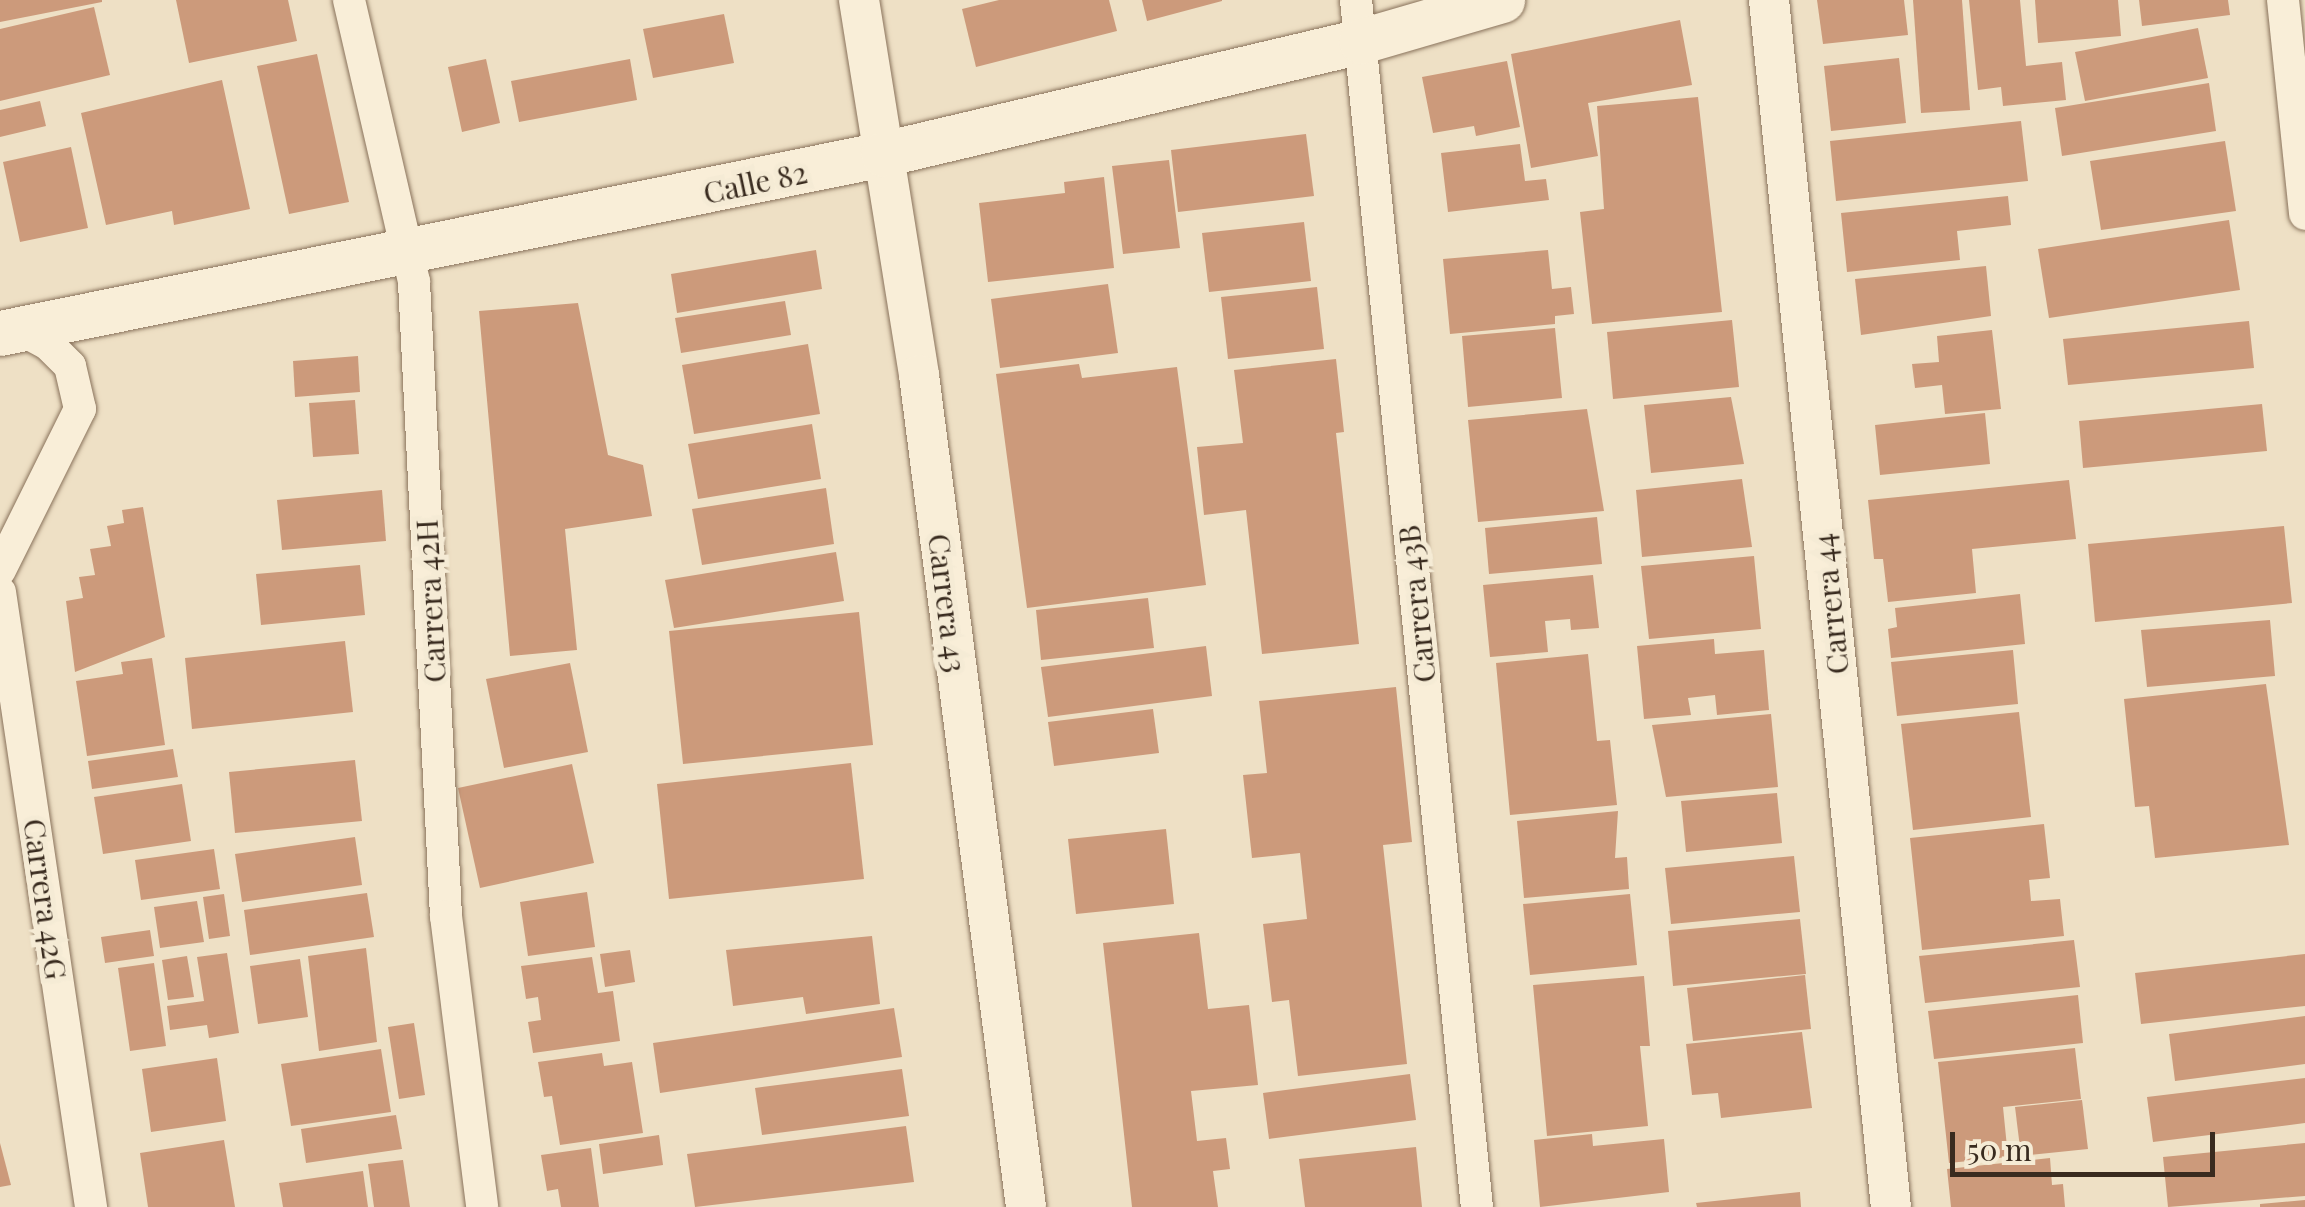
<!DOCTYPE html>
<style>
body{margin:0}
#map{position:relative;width:2305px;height:1207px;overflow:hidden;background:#eee0c5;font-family:"Playfair Display",serif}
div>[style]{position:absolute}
.building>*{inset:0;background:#cc9a7b}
.roads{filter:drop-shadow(0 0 2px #89725b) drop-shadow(0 0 2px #89725b)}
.minor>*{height:32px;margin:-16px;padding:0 16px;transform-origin:16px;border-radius:16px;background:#f9eed8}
.tertiary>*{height:40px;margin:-20px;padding:0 20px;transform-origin:20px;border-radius:20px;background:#f9eed8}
.secondary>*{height:45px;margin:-22.5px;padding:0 22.5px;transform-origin:22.5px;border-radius:22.5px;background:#f9eed8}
span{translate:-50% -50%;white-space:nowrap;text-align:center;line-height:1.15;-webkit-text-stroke:10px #f5ebd5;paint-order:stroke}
.street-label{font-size:30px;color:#392b1f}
.scale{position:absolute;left:1950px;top:1132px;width:265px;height:45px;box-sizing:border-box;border:5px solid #392b1f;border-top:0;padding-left:12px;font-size:30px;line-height:35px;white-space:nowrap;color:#392b1f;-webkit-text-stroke:8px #f5ebd5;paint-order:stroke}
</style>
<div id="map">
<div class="building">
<div style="clip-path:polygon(0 0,102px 0,102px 2px,0 22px)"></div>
<div style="clip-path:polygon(176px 0,288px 0,297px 41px,189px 63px)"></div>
<div style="clip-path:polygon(999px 0,1109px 0,1117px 31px,976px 67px,962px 9px)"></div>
<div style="clip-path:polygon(1142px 0,1222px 0,1222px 1px,1147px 21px)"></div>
<div style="clip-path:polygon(1817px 0,1904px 0,1908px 35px,1823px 44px)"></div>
<div style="clip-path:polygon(1913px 0,1962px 0,1970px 110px,1921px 113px)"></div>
<div style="clip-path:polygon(1969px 0,2020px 0,2026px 66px,2062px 62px,2066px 100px,2003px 106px,2001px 87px,1978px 90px)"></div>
<div style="clip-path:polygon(2035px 0,2118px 0,2121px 36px,2038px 43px)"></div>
<div style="clip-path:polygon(2139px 0,2228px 0,2230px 15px,2142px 26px)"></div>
<div style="clip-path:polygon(94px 7px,110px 75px,0 101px,0 29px)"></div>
<div style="clip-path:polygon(724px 14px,734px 63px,653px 78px,643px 29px)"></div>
<div style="clip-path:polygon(1680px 20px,1692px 85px,1588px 103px,1598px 156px,1531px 168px,1511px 54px)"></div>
<div style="clip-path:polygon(2198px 28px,2208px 78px,2085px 101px,2075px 52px)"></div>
<div style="clip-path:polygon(317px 54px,349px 202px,289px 214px,257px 66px)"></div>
<div style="clip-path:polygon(1899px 58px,1906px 123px,1831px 131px,1824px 66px)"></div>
<div style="clip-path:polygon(486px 59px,500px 123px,462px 132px,448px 67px)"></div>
<div style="clip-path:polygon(630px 59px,637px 100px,519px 122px,511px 81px)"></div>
<div style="clip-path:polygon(1507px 61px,1520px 127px,1476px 136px,1474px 126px,1433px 133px,1422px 77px)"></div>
<div style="clip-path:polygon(222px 80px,250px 209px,174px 225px,172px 211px,106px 225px,81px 113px)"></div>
<div style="clip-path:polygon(2209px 83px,2216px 131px,2062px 156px,2055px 108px)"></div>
<div style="clip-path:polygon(1698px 97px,1722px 312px,1592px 324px,1580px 212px,1604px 209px,1597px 106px)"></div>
<div style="clip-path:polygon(40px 101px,46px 126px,0 137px,0 110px)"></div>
<div style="clip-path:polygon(2021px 121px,2028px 181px,1836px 201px,1830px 141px)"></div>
<div style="clip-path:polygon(1306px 134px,1314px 196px,1178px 212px,1171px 150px)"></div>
<div style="clip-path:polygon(2225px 141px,2236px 211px,2101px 230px,2090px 161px)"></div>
<div style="clip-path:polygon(1520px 144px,1525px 181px,1546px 179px,1549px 200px,1448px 212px,1441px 153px)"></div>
<div style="clip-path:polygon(71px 147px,88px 228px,20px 242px,3px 162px)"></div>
<div style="clip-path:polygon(1169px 160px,1180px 248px,1123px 254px,1112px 166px)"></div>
<div style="clip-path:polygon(1104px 177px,1114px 268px,988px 282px,979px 203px,1065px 193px,1064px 182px)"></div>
<div style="clip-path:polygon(2008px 196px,2011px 225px,1957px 231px,1960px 260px,1847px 272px,1841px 213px)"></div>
<div style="clip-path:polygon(2229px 220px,2240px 290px,2049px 318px,2038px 249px)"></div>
<div style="clip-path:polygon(1304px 222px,1311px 281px,1209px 292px,1202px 233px)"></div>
<div style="clip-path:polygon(816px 250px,822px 289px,677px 313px,671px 274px)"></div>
<div style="clip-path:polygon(1548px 250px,1552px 289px,1571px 287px,1574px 314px,1555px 316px,1555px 324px,1450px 334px,1443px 259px)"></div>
<div style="clip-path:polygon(1986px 266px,1991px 316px,1861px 335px,1855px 279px)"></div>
<div style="clip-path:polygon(1108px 284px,1118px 353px,1000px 368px,991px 299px)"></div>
<div style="clip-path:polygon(1317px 287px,1324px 349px,1228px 359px,1221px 297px)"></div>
<div style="clip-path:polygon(785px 301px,791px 335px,681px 353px,675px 318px)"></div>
<div style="clip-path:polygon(578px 303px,608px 455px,643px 465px,652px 516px,565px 529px,577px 650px,510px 656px,479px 311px)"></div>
<div style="clip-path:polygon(1732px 320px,1739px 387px,1613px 399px,1607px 332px)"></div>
<div style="clip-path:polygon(2249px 321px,2254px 368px,2068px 385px,2063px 339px)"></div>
<div style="clip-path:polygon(1555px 328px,1562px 398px,1468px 407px,1462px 336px)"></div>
<div style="clip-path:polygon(1992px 330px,2001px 409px,1945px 414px,1942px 385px,1915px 388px,1912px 364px,1939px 362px,1937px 336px)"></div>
<div style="clip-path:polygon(808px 344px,820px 414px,694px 434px,682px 365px)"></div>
<div style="clip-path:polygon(358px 356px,360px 392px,295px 397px,293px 361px)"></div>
<div style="clip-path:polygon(1336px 359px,1344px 432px,1336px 433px,1359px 644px,1262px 654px,1246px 510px,1204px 515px,1197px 447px,1243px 443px,1234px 370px)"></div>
<div style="clip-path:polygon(1079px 364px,1082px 378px,1177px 367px,1206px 585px,1027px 608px,996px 374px)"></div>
<div style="clip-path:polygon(1731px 397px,1744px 464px,1651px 473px,1644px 405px)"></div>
<div style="clip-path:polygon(355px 400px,359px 454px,313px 457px,309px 403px)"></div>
<div style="clip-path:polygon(2262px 404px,2267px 451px,2083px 468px,2079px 421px)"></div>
<div style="clip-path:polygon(1587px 409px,1604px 511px,1478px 522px,1468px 420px)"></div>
<div style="clip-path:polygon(1985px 413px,1990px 464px,1880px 475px,1875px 425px)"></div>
<div style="clip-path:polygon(812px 424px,821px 479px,698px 499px,688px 444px)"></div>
<div style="clip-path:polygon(1742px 479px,1752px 547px,1642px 557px,1636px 490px)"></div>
<div style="clip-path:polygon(2069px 480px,2076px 539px,1972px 549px,1976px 593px,1888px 602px,1883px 559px,1874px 559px,1868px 500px)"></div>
<div style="clip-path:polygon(826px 488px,834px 544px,702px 565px,692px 509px)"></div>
<div style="clip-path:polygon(382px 490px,386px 541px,282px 550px,277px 500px)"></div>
<div style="clip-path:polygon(143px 507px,165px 637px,75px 672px,66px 601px,83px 598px,79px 577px,95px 575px,90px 549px,111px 546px,107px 526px,124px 523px,122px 510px)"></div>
<div style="clip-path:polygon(1597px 517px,1602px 564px,1489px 574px,1485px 528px)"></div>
<div style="clip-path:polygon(2284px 526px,2292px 603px,2095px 622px,2088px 544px)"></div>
<div style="clip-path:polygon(836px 552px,844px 601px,674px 628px,665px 580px)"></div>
<div style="clip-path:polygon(1754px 556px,1761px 629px,1649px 639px,1641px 566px)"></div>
<div style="clip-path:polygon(360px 565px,365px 615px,261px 625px,256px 574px)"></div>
<div style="clip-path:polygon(1593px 575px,1599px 628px,1571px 630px,1570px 619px,1545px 621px,1548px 652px,1490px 657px,1483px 585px)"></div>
<div style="clip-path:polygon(2020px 594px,2025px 644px,1891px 658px,1888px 629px,1897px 627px,1895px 608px)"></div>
<div style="clip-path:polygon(1148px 598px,1154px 648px,1041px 660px,1036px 610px)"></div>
<div style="clip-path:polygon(859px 612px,873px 745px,683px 764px,669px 631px)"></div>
<div style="clip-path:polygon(2270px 620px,2275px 676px,2147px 687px,2141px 630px)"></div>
<div style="clip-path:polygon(1714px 639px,1715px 654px,1764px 650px,1769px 710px,1717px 715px,1715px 695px,1688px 698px,1691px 715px,1644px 719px,1637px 646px)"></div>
<div style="clip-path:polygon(345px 641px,353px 712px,192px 729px,185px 658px)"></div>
<div style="clip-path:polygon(1206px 646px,1212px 696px,1048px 717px,1041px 667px)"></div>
<div style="clip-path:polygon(2013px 650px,2018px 704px,1897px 716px,1891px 662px)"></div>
<div style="clip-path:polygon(1588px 654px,1597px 741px,1610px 740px,1617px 805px,1510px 815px,1496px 663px)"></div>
<div style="clip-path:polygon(152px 658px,165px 745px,87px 756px,76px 681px,123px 674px,121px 662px)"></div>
<div style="clip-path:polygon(570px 663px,588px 752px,504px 768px,486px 679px)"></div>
<div style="clip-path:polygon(2266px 684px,2289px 845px,2155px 858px,2149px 806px,2135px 807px,2124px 699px)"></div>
<div style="clip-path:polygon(1396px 687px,1412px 842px,1383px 845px,1407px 1064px,1298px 1076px,1289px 1000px,1272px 1002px,1263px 924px,1307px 919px,1300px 853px,1252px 858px,1243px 775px,1267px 773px,1259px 701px)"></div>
<div style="clip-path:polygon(1153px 709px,1159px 753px,1054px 766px,1048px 722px)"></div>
<div style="clip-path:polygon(2019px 712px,2031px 817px,1913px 830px,1901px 724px)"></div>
<div style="clip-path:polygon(1771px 714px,1778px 787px,1666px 797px,1652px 725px)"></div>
<div style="clip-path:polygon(173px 749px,178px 777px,92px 789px,88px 761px)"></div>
<div style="clip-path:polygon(355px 760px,362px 821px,235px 833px,229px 772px)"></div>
<div style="clip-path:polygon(851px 763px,864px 879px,669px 899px,657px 784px)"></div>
<div style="clip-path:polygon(572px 764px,594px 863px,480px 888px,458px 788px)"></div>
<div style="clip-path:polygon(182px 784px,191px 841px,103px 854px,94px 797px)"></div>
<div style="clip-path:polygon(1777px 793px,1782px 843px,1686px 852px,1681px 801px)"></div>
<div style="clip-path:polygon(1618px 811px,1615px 858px,1627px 857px,1629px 889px,1524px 898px,1517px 821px)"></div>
<div style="clip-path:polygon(2044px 824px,2050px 878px,2029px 880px,2031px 901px,2060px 899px,2064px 936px,1922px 950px,1910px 838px)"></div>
<div style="clip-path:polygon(1166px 829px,1174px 904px,1076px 914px,1068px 839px)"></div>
<div style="clip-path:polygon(355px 837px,362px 885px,242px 902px,235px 854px)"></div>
<div style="clip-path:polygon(214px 849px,220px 889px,141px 900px,135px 860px)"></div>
<div style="clip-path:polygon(1794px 856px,1800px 912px,1671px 924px,1665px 868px)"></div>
<div style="clip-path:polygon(587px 892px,595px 947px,528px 956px,520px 902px)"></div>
<div style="clip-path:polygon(367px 893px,374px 937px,250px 955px,244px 910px)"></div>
<div style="clip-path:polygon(224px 894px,230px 936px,209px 939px,203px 897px)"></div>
<div style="clip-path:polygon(1630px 894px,1637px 965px,1530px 975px,1523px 904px)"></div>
<div style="clip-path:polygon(197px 901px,204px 942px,160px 948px,154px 907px)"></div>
<div style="clip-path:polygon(1800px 919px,1806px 974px,1673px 986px,1668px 931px)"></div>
<div style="clip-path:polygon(150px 930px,154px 956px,105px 963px,101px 937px)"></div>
<div style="clip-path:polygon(1199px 933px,1208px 1009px,1249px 1005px,1258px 1085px,1191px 1091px,1197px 1141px,1226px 1138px,1230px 1169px,1213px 1171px,1218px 1207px,1132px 1207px,1103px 943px)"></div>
<div style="clip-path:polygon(872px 936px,880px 1004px,806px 1014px,803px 997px,733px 1006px,726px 950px)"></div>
<div style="clip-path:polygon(2074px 940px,2080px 987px,1925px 1003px,1919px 956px)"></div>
<div style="clip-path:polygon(366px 948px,377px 1042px,319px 1051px,308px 956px)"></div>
<div style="clip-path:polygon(630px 950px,635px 982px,605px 987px,600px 954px)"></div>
<div style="clip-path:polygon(227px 953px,239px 1033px,209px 1038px,207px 1025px,170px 1030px,167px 1006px,204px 1001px,197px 957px)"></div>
<div style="clip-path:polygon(2305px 954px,2305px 1006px,2141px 1024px,2135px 973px)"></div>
<div style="clip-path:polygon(187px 956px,194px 997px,168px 1000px,162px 960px)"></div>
<div style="clip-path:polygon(592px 957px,598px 993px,613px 991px,620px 1041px,533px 1053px,528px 1022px,541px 1020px,538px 997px,526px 999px,521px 966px)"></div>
<div style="clip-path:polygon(300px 959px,308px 1017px,258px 1024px,250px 966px)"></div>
<div style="clip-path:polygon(154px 963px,166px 1046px,130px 1051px,118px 968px)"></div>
<div style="clip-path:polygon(1805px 975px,1811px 1029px,1693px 1041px,1687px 988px)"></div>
<div style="clip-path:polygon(1644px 976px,1650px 1046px,1640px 1046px,1648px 1126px,1547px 1136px,1533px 985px)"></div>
<div style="clip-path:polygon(2078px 995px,2083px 1043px,1934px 1059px,1928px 1011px)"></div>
<div style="clip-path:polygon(894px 1008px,902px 1057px,660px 1093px,653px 1043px)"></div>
<div style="clip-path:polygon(2305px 1016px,2305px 1064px,2175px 1081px,2169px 1034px)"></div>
<div style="clip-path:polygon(414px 1023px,425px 1095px,399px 1099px,388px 1027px)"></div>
<div style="clip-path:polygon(1802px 1032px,1812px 1108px,1721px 1118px,1718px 1093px,1692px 1095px,1686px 1044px)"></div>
<div style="clip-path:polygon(2075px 1048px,2081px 1099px,2003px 1107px,2008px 1157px,1949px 1163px,1938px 1062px)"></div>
<div style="clip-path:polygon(381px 1049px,391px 1112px,291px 1126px,281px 1064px)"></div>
<div style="clip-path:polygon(602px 1053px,604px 1066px,632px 1062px,643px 1133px,560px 1145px,552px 1096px,544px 1097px,538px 1062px)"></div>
<div style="clip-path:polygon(217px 1058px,226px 1121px,151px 1132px,142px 1069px)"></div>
<div style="clip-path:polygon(902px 1069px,909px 1116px,762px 1135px,755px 1088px)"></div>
<div style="clip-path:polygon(1410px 1074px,1416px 1120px,1269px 1139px,1263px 1093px)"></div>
<div style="clip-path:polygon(2305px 1078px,2305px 1123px,2153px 1142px,2147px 1097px)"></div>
<div style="clip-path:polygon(2082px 1100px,2088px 1149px,2021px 1156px,2015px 1107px)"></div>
<div style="clip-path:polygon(396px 1115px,402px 1149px,306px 1163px,301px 1129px)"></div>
<div style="clip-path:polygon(906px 1126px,914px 1182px,695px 1207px,687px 1154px)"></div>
<div style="clip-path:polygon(1592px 1134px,1593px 1146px,1664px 1139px,1669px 1192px,1540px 1207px,1534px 1140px)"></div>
<div style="clip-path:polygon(659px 1135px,663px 1165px,603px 1174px,599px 1144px)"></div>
<div style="clip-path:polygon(224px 1140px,235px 1207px,148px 1207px,140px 1153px)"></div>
<div style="clip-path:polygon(0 1143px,11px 1185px,0 1187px)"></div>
<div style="clip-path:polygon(2305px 1143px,2305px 1196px,2168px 1207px,2163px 1157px)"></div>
<div style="clip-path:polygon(1416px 1147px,1422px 1207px,1305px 1207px,1299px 1159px)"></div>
<div style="clip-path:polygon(591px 1148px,599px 1207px,561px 1207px,558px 1189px,547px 1191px,541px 1155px)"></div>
<div style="clip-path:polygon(2050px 1158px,2052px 1185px,2063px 1184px,2065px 1207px,1951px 1207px,1947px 1169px)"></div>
<div style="clip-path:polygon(403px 1160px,410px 1207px,374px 1207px,368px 1164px)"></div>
<div style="clip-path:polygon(363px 1171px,368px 1207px,283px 1207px,279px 1183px)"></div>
<div style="clip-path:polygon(1800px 1192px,1801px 1207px,1697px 1207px,1696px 1203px)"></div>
<div style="clip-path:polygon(2305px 1200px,2305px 1207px,2260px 1207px,2260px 1204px)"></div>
</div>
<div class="roads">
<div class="minor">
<div style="left:349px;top:0;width:289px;rotate:77deg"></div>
<div style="left:414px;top:282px;width:635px;rotate:87.11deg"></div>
<div style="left:446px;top:916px;width:293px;rotate:82.9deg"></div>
<div style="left:1356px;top:0;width:1213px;rotate:84.28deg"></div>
<div style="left:2283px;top:0;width:215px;rotate:84.1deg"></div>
<div style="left:0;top:570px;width:180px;rotate:-63.6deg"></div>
<div style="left:80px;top:409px;width:44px;rotate:-103.1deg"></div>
<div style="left:70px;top:366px;width:31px;rotate:-135deg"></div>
<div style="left:48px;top:344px;width:32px;rotate:-152deg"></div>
<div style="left:0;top:592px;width:622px;rotate:81.58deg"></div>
</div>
<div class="tertiary">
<div style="left:859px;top:0;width:380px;rotate:80.9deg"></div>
<div style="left:919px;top:375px;width:839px;rotate:82.67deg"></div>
<div style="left:1769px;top:0;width:1213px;rotate:84.23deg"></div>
</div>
<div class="secondary">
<div style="left:0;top:333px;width:901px;rotate:-11.46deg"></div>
<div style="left:883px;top:154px;width:491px;rotate:-13.3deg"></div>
<div style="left:1361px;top:41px;width:147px;rotate:-16.2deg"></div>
</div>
</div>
<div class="street-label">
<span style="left:755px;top:182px;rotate:-12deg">Calle 82</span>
<span style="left:430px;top:601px;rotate:-93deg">Carrera 42H</span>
<span style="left:948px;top:603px;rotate:83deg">Carrera 43</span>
<span style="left:1416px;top:604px;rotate:-96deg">Carrera 43B</span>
<span style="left:1830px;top:604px;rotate:-96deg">Carrera 44</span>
<span style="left:46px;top:899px;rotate:82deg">Carrera 42G</span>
</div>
<div class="scale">50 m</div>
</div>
